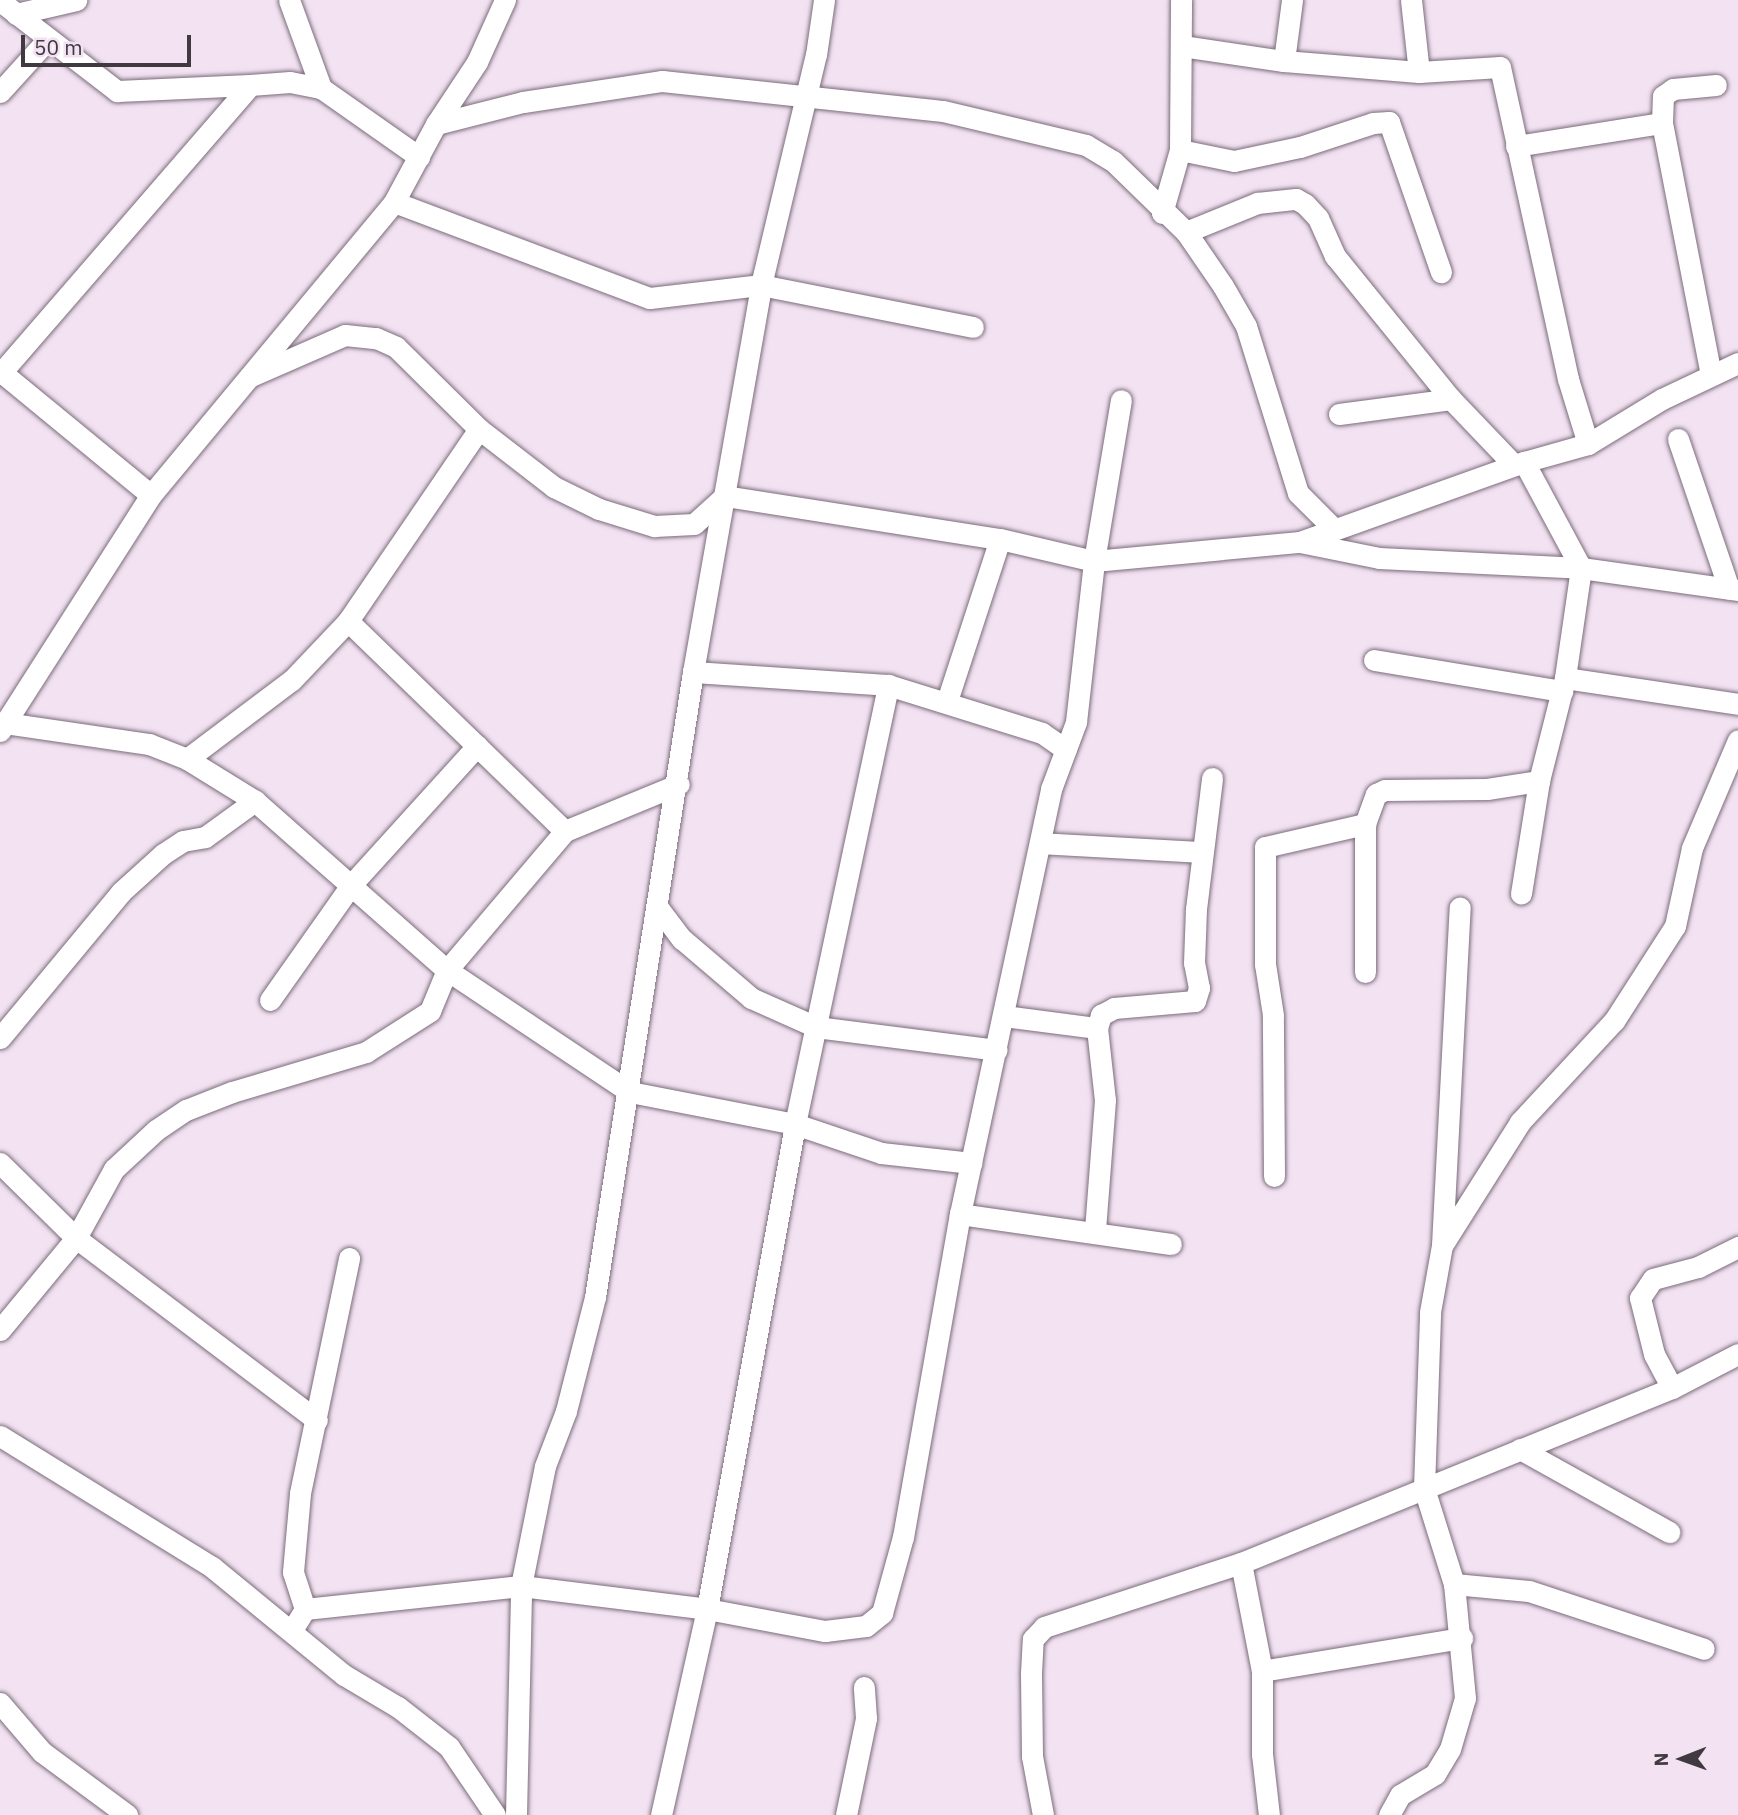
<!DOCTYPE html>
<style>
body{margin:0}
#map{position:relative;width:1738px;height:1815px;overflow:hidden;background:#f2e2f2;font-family:"IBM Plex Sans",sans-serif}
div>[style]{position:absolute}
.roads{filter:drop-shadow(0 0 2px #7b6c7b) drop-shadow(0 0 2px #7b6c7b)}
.street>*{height:21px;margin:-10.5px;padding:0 10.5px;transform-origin:10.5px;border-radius:10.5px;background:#fff}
span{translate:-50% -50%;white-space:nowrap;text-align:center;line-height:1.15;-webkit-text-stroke:6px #f2e2f2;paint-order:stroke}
.north{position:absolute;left:1647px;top:1724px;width:70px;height:70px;-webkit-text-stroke:5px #f2e2f2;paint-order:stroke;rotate:269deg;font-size:19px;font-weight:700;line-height:28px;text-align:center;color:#403940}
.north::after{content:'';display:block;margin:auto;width:24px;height:32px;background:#403940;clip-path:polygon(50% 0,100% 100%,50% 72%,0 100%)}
.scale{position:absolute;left:21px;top:35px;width:170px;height:32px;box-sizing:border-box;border:4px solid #403940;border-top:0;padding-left:9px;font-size:21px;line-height:24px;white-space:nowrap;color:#403940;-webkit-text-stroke:5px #f2e2f2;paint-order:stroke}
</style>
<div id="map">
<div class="roads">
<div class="street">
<div style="left:289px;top:0;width:94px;rotate:70deg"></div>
<div style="left:1411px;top:0;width:72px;rotate:83.7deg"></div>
<div style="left:0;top:1px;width:148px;rotate:37.6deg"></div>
<div style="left:117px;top:91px;width:133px;rotate:-2.6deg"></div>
<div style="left:16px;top:14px;width:62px;rotate:-13.1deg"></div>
<div style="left:1182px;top:46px;width:103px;rotate:8.4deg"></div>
<div style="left:1284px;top:61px;width:135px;rotate:4.7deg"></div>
<div style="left:1419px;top:72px;width:81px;rotate:-3.5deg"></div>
<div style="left:1500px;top:67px;width:319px;rotate:77.7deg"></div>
<div style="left:1568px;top:379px;width:68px;rotate:72.9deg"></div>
<div style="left:1284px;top:61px;width:62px;rotate:-82.5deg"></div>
<div style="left:0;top:92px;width:72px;rotate:-47.8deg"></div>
<div style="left:436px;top:124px;width:90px;rotate:-14.2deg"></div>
<div style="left:523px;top:102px;width:141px;rotate:-8.6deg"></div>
<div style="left:662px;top:81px;width:283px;rotate:6.1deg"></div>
<div style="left:943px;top:111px;width:147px;rotate:13.4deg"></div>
<div style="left:1086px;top:145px;width:31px;rotate:31deg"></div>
<div style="left:1113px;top:161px;width:102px;rotate:44.2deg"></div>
<div style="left:1186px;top:232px;width:65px;rotate:55.6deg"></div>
<div style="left:1223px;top:286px;width:46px;rotate:60.1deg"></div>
<div style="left:1246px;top:326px;width:175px;rotate:72.7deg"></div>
<div style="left:1298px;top:493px;width:49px;rotate:45deg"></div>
<div style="left:1516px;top:146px;width:148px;rotate:-9deg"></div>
<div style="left:1180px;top:150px;width:55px;rotate:11.5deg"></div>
<div style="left:1234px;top:161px;width:67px;rotate:-12deg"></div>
<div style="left:1300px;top:147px;width:77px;rotate:-18.2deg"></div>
<div style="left:1373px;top:123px;width:16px;rotate:-4deg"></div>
<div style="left:1389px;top:122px;width:159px;rotate:70.9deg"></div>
<div style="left:394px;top:202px;width:273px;rotate:20.6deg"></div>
<div style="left:650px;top:298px;width:112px;rotate:-6.7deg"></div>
<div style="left:761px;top:285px;width:216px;rotate:11.2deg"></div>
<div style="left:1162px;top:213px;width:66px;rotate:-74.1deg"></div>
<div style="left:1180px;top:150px;width:150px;rotate:-89.6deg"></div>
<div style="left:1186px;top:232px;width:77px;rotate:-22.2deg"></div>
<div style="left:1257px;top:203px;width:39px;rotate:-6deg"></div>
<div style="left:1296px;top:199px;width:10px;rotate:29deg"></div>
<div style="left:1305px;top:204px;width:19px;rotate:47deg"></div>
<div style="left:1318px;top:218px;width:42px;rotate:65.9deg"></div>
<div style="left:1335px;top:256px;width:184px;rotate:51deg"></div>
<div style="left:1451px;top:399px;width:91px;rotate:46.3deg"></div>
<div style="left:0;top:371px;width:195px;rotate:39.4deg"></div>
<div style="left:0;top:374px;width:382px;rotate:-49.1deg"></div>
<div style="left:250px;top:85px;width:40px;rotate:-4.3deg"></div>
<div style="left:290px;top:82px;width:32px;rotate:11deg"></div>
<div style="left:321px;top:88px;width:120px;rotate:35.1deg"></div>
<div style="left:1711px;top:375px;width:257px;rotate:-101deg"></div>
<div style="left:1662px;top:123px;width:27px;rotate:-88deg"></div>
<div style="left:1663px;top:96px;width:12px;rotate:-35deg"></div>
<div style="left:1673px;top:89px;width:43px;rotate:-5.3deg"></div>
<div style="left:249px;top:377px;width:105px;rotate:-23.6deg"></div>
<div style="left:345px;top:335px;width:31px;rotate:6deg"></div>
<div style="left:376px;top:338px;width:22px;rotate:24deg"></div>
<div style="left:396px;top:347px;width:117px;rotate:44.7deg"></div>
<div style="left:479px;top:429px;width:95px;rotate:37.7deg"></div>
<div style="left:554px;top:487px;width:50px;rotate:26.1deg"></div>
<div style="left:599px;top:509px;width:58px;rotate:17.2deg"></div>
<div style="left:654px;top:526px;width:40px;rotate:-2.9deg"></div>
<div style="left:694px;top:524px;width:42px;rotate:-42.1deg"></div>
<div style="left:725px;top:496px;width:278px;rotate:8.9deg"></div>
<div style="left:1000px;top:539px;width:97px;rotate:13.2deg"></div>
<div style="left:1094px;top:561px;width:207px;rotate:-5.3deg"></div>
<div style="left:1300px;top:542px;width:238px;rotate:-19.7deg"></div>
<div style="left:1524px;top:462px;width:66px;rotate:-15.7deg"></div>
<div style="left:1588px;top:444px;width:87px;rotate:-31.3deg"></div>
<div style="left:1662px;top:399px;width:84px;rotate:-25.3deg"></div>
<div style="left:1339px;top:414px;width:113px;rotate:-7.6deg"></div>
<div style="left:1678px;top:439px;width:158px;rotate:71.2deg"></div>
<div style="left:1524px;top:462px;width:120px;rotate:61.7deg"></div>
<div style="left:1581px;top:568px;width:159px;rotate:8deg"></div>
<div style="left:1300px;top:542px;width:81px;rotate:11.4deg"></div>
<div style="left:1379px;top:558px;width:202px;rotate:2.8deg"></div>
<div style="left:1581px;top:568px;width:111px;rotate:98.3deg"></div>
<div style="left:1565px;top:678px;width:106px;rotate:104.2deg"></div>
<div style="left:1539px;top:781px;width:114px;rotate:99.1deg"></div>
<div style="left:348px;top:621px;width:302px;rotate:44.1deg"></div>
<div style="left:1374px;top:660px;width:191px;rotate:9.4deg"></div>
<div style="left:693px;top:672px;width:195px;rotate:3.8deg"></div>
<div style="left:888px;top:685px;width:161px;rotate:17.3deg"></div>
<div style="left:1042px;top:733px;width:29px;rotate:35deg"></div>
<div style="left:1565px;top:678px;width:175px;rotate:8.5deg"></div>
<div style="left:947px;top:701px;width:170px;rotate:-71.9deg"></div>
<div style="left:5px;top:723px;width:146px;rotate:8.3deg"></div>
<div style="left:149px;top:744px;width:41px;rotate:21.5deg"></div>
<div style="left:187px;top:759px;width:80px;rotate:31.7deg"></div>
<div style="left:255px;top:801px;width:256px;rotate:41.4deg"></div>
<div style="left:447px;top:970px;width:220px;rotate:33.7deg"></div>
<div style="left:630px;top:1092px;width:168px;rotate:11deg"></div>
<div style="left:795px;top:1124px;width:91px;rotate:18.6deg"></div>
<div style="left:881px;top:1153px;width:91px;rotate:6.3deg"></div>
<div style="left:0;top:731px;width:280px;rotate:-57.4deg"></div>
<div style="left:151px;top:495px;width:381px;rotate:-50.3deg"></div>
<div style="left:394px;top:202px;width:89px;rotate:-61.7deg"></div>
<div style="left:436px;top:124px;width:74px;rotate:-56.5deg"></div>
<div style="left:477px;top:62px;width:68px;rotate:-65.7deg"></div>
<div style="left:187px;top:759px;width:131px;rotate:-37deg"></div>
<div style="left:292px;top:680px;width:81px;rotate:-46.5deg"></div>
<div style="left:348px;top:621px;width:232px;rotate:-55.7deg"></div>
<div style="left:1040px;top:843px;width:162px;rotate:3.2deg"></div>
<div style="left:659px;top:909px;width:38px;rotate:53deg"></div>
<div style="left:682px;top:939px;width:91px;rotate:40.5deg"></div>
<div style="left:751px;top:998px;width:71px;rotate:24deg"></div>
<div style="left:816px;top:1027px;width:182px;rotate:7.2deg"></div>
<div style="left:1365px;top:972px;width:148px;rotate:-90deg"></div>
<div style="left:1365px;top:824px;width:32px;rotate:-70deg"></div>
<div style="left:1376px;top:794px;width:10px;rotate:-24deg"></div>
<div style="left:1385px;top:790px;width:102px;rotate:-0.6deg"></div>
<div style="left:1487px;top:789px;width:53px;rotate:-8.7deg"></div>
<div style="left:270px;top:1000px;width:141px;rotate:-54.8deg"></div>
<div style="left:351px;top:885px;width:188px;rotate:-47.8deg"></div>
<div style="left:1004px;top:1016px;width:94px;rotate:7.4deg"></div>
<div style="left:1097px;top:1028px;width:72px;rotate:83.7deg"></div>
<div style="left:1105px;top:1100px;width:131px;rotate:94.4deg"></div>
<div style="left:1097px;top:1028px;width:14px;rotate:-73deg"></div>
<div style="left:1101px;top:1015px;width:15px;rotate:-28deg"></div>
<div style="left:1114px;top:1008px;width:81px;rotate:-4.9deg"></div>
<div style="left:1195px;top:1001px;width:14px;rotate:-73deg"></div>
<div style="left:1199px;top:988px;width:25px;rotate:-101deg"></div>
<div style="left:1194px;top:963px;width:54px;rotate:-87.9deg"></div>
<div style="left:1196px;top:909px;width:132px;rotate:-83deg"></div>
<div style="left:0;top:1038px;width:190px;rotate:-50.3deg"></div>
<div style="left:121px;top:892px;width:57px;rotate:-42.1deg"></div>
<div style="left:163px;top:854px;width:24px;rotate:-33deg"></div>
<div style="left:183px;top:841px;width:22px;rotate:-10deg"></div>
<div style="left:205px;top:837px;width:62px;rotate:-35.8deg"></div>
<div style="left:0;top:1163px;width:107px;rotate:44.6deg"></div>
<div style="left:76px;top:1238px;width:302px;rotate:37.1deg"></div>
<div style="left:1274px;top:1176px;width:161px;rotate:-90.4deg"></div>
<div style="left:1273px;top:1015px;width:52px;rotate:-98.9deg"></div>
<div style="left:1265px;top:964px;width:117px;rotate:-90deg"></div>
<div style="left:1265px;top:847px;width:103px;rotate:-13deg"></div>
<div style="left:960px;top:1214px;width:213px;rotate:8.1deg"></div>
<div style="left:1443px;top:1244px;width:144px;rotate:-57.7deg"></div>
<div style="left:1520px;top:1122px;width:138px;rotate:-47.1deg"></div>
<div style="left:1614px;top:1021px;width:113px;rotate:-57.3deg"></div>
<div style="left:1675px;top:926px;width:80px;rotate:-77.7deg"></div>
<div style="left:1692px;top:848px;width:117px;rotate:-66.9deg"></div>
<div style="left:0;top:1330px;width:119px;rotate:-50.4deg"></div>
<div style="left:76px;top:1238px;width:79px;rotate:-61.2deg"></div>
<div style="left:114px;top:1169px;width:57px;rotate:-42.9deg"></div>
<div style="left:156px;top:1130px;width:36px;rotate:-34deg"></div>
<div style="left:186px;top:1110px;width:49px;rotate:-21.4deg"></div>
<div style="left:232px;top:1092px;width:140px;rotate:-16.6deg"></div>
<div style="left:366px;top:1052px;width:76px;rotate:-32.6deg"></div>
<div style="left:430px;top:1011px;width:44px;rotate:-67.5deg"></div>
<div style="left:447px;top:970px;width:182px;rotate:-49.7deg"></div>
<div style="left:565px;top:831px;width:123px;rotate:-22.4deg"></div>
<div style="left:1672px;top:1388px;width:38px;rotate:-118deg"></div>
<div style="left:1654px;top:1354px;width:58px;rotate:-104deg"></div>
<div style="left:1640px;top:1298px;width:23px;rotate:-56deg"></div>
<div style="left:1653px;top:1279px;width:47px;rotate:-14.9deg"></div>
<div style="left:1698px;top:1267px;width:45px;rotate:-26.6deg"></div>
<div style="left:0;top:1436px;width:249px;rotate:31.7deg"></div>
<div style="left:212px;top:1567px;width:171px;rotate:39.3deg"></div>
<div style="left:344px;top:1675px;width:63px;rotate:30.7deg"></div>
<div style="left:398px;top:1707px;width:65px;rotate:38.1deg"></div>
<div style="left:449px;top:1747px;width:82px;rotate:55.9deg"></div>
<div style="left:1520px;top:1449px;width:171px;rotate:29.1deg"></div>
<div style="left:1241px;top:1563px;width:110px;rotate:79deg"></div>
<div style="left:1262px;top:1671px;width:83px;rotate:90deg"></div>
<div style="left:1262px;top:1754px;width:61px;rotate:83.5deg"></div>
<div style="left:1454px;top:1584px;width:75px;rotate:5.3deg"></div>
<div style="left:1529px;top:1591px;width:184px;rotate:18.3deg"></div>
<div style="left:305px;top:1609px;width:39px;rotate:-108deg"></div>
<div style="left:293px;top:1572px;width:79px;rotate:-84.9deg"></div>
<div style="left:300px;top:1493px;width:240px;rotate:-78.2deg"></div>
<div style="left:292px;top:1630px;width:25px;rotate:-58deg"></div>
<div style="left:305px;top:1609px;width:217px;rotate:-6.1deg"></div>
<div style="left:521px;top:1586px;width:187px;rotate:7deg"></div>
<div style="left:707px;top:1609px;width:120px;rotate:10.6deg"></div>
<div style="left:825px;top:1631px;width:41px;rotate:-7deg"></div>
<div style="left:866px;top:1626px;width:21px;rotate:-39deg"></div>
<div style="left:882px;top:1613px;width:79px;rotate:-74.6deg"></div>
<div style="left:903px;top:1537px;width:328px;rotate:-80deg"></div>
<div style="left:960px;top:1214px;width:435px;rotate:-77.9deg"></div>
<div style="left:1051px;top:789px;width:72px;rotate:-69.5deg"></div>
<div style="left:1076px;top:722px;width:162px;rotate:-83.6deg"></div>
<div style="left:1094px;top:561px;width:163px;rotate:-80.5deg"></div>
<div style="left:1262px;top:1671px;width:203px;rotate:-9.4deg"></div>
<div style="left:0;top:1703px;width:65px;rotate:49.4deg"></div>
<div style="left:42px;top:1752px;width:106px;rotate:36.5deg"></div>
<div style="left:516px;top:1815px;width:229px;rotate:-88.7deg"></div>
<div style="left:521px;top:1586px;width:122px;rotate:-78.7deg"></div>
<div style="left:545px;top:1466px;width:59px;rotate:-69.1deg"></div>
<div style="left:566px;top:1411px;width:118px;rotate:-75.7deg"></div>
<div style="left:595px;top:1297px;width:633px;rotate:-81.09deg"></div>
<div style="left:693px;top:672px;width:393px;rotate:-80deg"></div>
<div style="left:761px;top:285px;width:236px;rotate:-76.6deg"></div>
<div style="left:816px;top:55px;width:56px;rotate:-81.7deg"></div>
<div style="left:661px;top:1815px;width:211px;rotate:-77.4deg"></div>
<div style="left:707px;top:1609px;width:493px;rotate:-79.7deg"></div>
<div style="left:795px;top:1124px;width:449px;rotate:-78deg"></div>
<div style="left:846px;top:1815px;width:99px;rotate:-78.3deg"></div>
<div style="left:866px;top:1718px;width:31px;rotate:-94deg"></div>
<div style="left:1043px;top:1815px;width:60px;rotate:-100.6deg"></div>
<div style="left:1032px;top:1756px;width:83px;rotate:-90.7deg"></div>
<div style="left:1031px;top:1673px;width:34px;rotate:-87deg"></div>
<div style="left:1033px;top:1639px;width:16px;rotate:-47deg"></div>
<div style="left:1044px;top:1627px;width:207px;rotate:-18deg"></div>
<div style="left:1241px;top:1563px;width:465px;rotate:-22.1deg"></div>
<div style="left:1672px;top:1388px;width:74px;rotate:-27.3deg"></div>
<div style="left:1389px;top:1815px;width:23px;rotate:-61deg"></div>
<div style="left:1400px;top:1795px;width:41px;rotate:-31deg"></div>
<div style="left:1435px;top:1774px;width:29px;rotate:-59deg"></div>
<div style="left:1450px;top:1749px;width:53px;rotate:-73.6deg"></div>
<div style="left:1465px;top:1698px;width:115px;rotate:-95.5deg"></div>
<div style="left:1454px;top:1584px;width:101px;rotate:-107.4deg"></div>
<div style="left:1424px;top:1488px;width:176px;rotate:-88deg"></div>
<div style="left:1430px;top:1312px;width:68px;rotate:-79.8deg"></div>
<div style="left:1442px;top:1245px;width:338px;rotate:-87deg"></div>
</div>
</div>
<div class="north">N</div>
<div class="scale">50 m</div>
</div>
